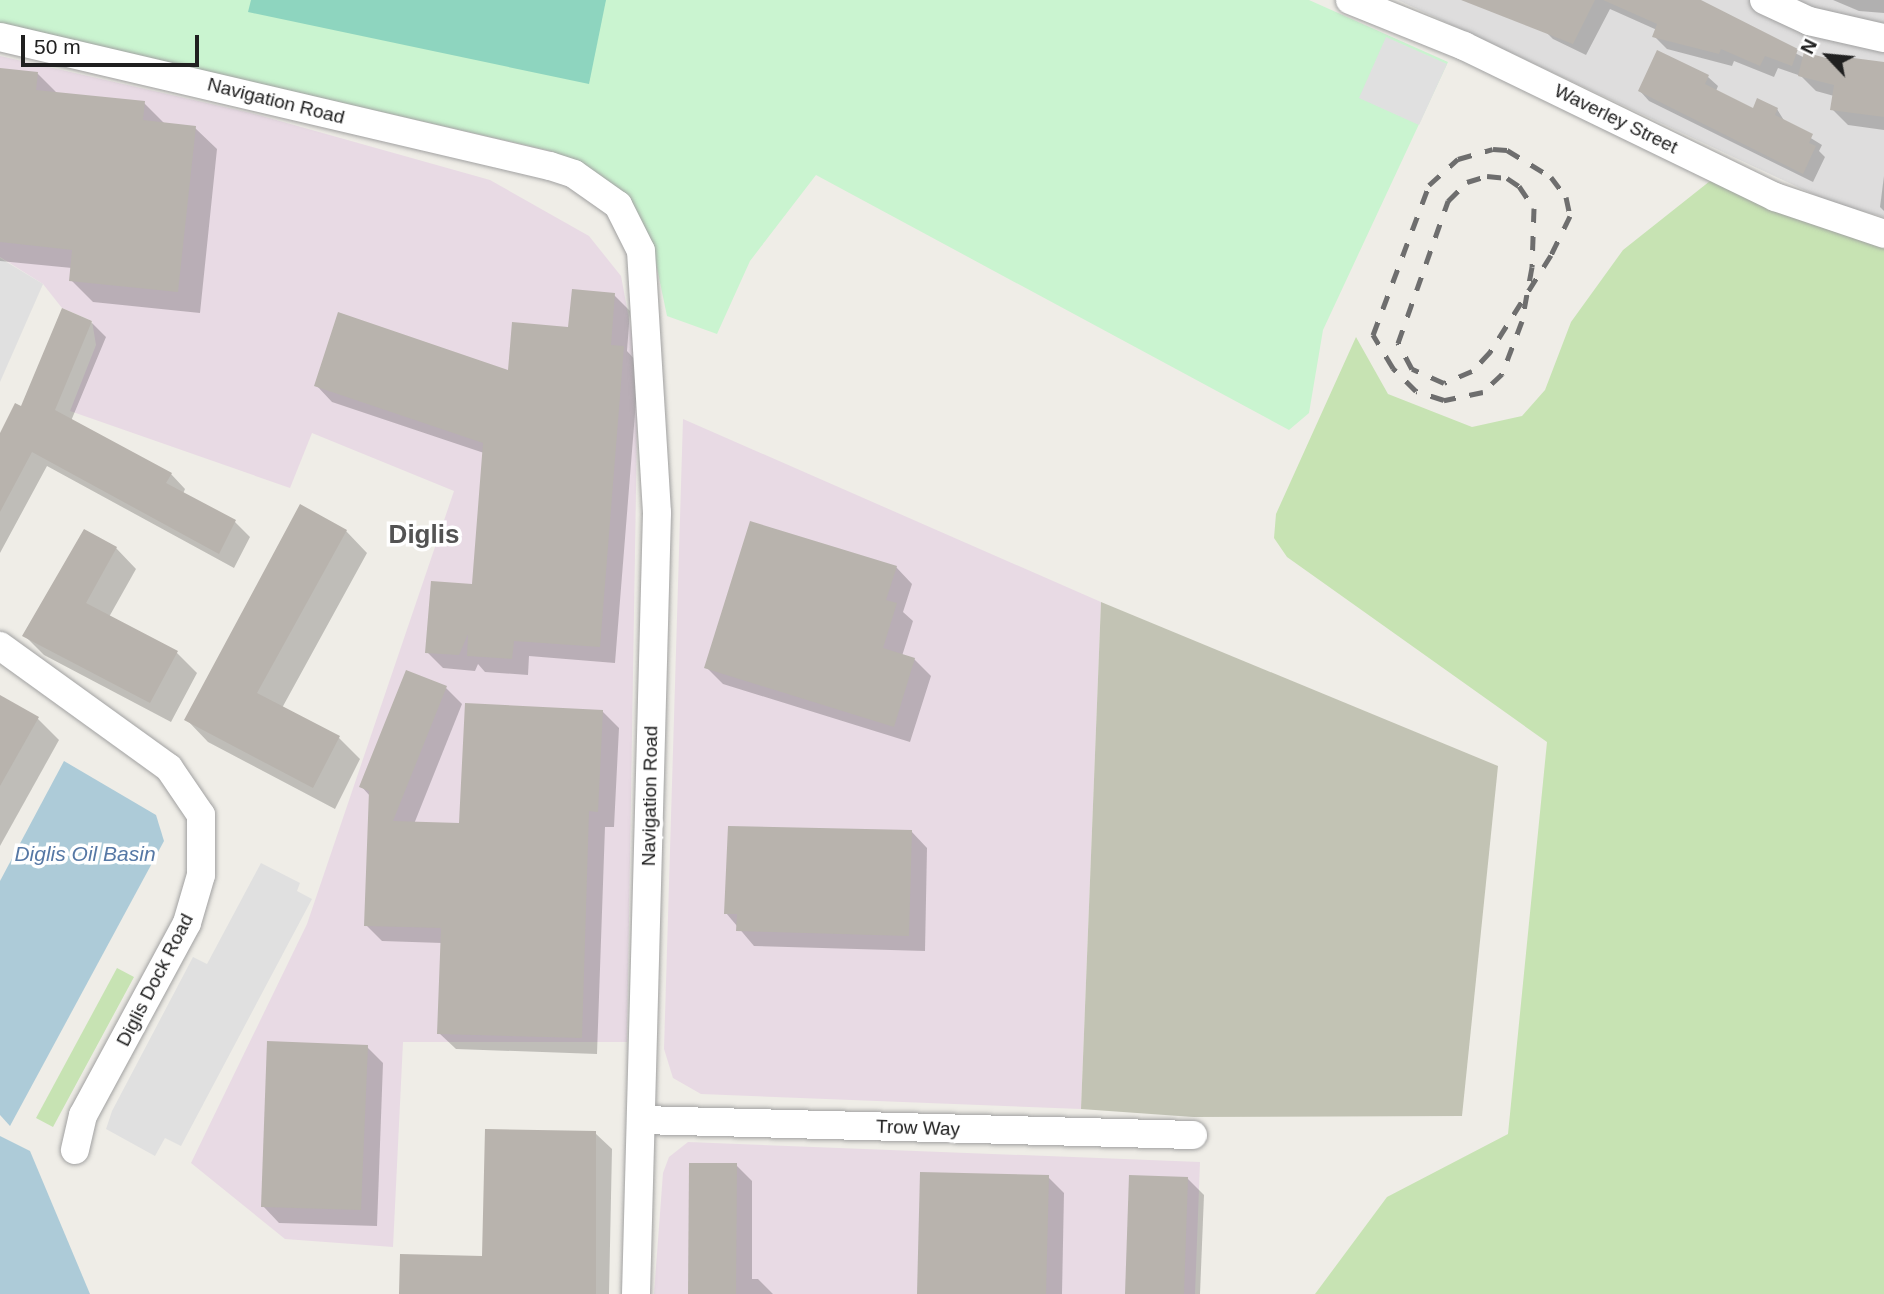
<!DOCTYPE html>
<style>
body{margin:0}
#map{position:relative;width:1884px;height:1294px;overflow:hidden;background:#efede7;font-family:Arial,sans-serif}
div>[style]{position:absolute}
.residential>*{inset:0;background:#dedddd}
.industrial>*{inset:0;background:#e8dae4}
.construction>*{inset:0;background:#c2c3b4}
.grass>*{inset:0;background:#c7e3b3}
.park>*{inset:0;background:#caf4d0}
.pitch>*{inset:0;background:#8ed5bf}
.parking>*{inset:0;background:#e0e0e0}
.water>*{inset:0;background:#adcbd8}
.shadow>*{inset:0;background:#0003}
.building>*{inset:0;background:#b8b3ad}
.roads{filter:drop-shadow(0 0 2px #a1a1a1) drop-shadow(0 0 2px #a1a1a1)}
.street>*{height:28px;margin:-14px;padding:0 14px;transform-origin:14px;border-radius:14px;background:#fff}
.rail>*{height:5px;margin-top:-2.5px;transform-origin:0;background:repeating-linear-gradient(90deg,#6e6e6e 0 14px,transparent 0 28px)}
span{translate:-50% -50%;white-space:nowrap;text-align:center;line-height:1.15;-webkit-text-stroke:7px #fff;paint-order:stroke}
.street-label{font-size:19px;color:#202020}
.water-label{font-size:21px;color:#5678a5;font-style:italic}
.district-label{font-size:26px;color:#535353;font-weight:700}
.north{position:absolute;left:1793px;top:21px;width:70px;height:70px;-webkit-text-stroke:5px #fff;paint-order:stroke;rotate:296deg;font-size:19px;font-weight:700;line-height:28px;text-align:center;color:#202020}
.north::after{content:'';display:block;margin:auto;width:24px;height:32px;background:#202020;clip-path:polygon(50% 0,100% 100%,50% 72%,0 100%)}
.scale{position:absolute;left:21px;top:35px;width:178px;height:32px;box-sizing:border-box;border:4px solid #202020;border-top:0;padding-left:9px;font-size:21px;line-height:24px;white-space:nowrap;color:#202020;-webkit-text-stroke:5px #fff;paint-order:stroke}
</style>
<div id="map">
<div class="residential">
<div style="clip-path:polygon(1398px 0,1884px 0,1884px 217px,1832px 203px)"></div>
</div>
<div class="industrial">
<div style="clip-path:polygon(0 56px,251px 113px,490px 180px,589px 236px,621px 276px,638px 367px,627px 1042px,403px 1042px,393px 1247px,285px 1239px,191px 1163px,307px 924px,454px 491px,312px 433px,290px 488px,70px 411px,96px 345px,92px 321px,62px 308px,43px 284px,0 257px)"></div>
<div style="clip-path:polygon(683px 419px,1101px 602px,1081px 1109px,701px 1094px,673px 1078px,664px 1049px)"></div>
<div style="clip-path:polygon(688px 1142px,1200px 1162px,1195px 1294px,654px 1294px,663px 1173px,669px 1157px)"></div>
</div>
<div class="construction">
<div style="clip-path:polygon(1101px 602px,1498px 766px,1462px 1116px,1193px 1117px,1081px 1109px)"></div>
</div>
<div class="grass">
<div style="clip-path:polygon(1710px 181px,1884px 246px,1884px 1294px,1315px 1294px,1387px 1197px,1508px 1134px,1547px 742px,1287px 557px,1274px 538px,1276px 514px,1356px 337px,1388px 394px,1472px 427px,1522px 416px,1545px 390px,1571px 322px,1623px 250px)"></div>
<div style="clip-path:polygon(117px 968px,134px 977px,53px 1127px,36px 1118px)"></div>
</div>
<div class="park">
<div style="clip-path:polygon(0 0,1309px 0,1448px 62px,1323px 330px,1309px 413px,1289px 430px,816px 175px,750px 261px,717px 334px,667px 316px,656px 263px,630px 197px,579px 163px,551px 151px,0 24px)"></div>
</div>
<div class="pitch">
<div style="clip-path:polygon(251px 0,606px 0,589px 84px,248px 12px)"></div>
</div>
<div class="parking">
<div style="clip-path:polygon(1386px 37px,1447px 64px,1419px 125px,1359px 98px)"></div>
<div style="clip-path:polygon(0 258px,43px 284px,0 382px)"></div>
<div style="clip-path:polygon(261px 863px,300px 883px,297px 891px,312px 899px,181px 1146px,165px 1138px,155px 1156px,106px 1129px,112px 1111px,193px 957px,207px 964px)"></div>
</div>
<div class="water">
<div style="clip-path:polygon(64px 761px,156px 815px,164px 841px,10px 1126px,0 1115px,0 881px)"></div>
<div style="clip-path:polygon(0 1136px,30px 1151px,90px 1294px,0 1294px)"></div>
</div>
<div class="shadow">
<div style="clip-path:polygon(1552px 0,1690px 0,1805px 58px,1884px 64px,1884px 130px,1848px 125px,1832px 109px,1834px 96px,1816px 91px,1801px 76px,1778px 68px,1774px 77px,1734px 61px,1732px 66px,1667px 49px,1654px 36px,1657px 30px,1610px 9px,1586px 55px,1553px 39px,1540px 26px)"></div>
<div style="clip-path:polygon(1833px 0,1884px 0,1884px 13px,1859px 11px)"></div>
<div style="clip-path:polygon(0 70px,38px 74px,57px 93px,144px 103px,166px 125px,195px 128px,217px 149px,200px 313px,93px 302px,71px 280px,72px 268px,0 261px)"></div>
<div style="clip-path:polygon(1708px 77px,1718px 86px,1716px 91px,1753px 110px,1777px 109px,1785px 122px,1822px 145px,1819px 151px,1825px 157px,1813px 182px,1649px 101px,1640px 91px)"></div>
<div style="clip-path:polygon(1884px 176px,1884px 211px,1880px 207px)"></div>
<div style="clip-path:polygon(614px 295px,630px 311px,627px 351px,639px 364px,615px 663px,529px 656px,528px 675px,485px 672px,478px 664px,475px 671px,443px 668px,427px 652px,473px 586px,484px 453px,332px 402px,316px 385px,510px 372px)"></div>
<div style="clip-path:polygon(91px 322px,106px 337px,71px 421px,171px 474px,185px 489px,183px 494px,235px 522px,250px 537px,234px 568px,47px 466px,0 553px,0 437px)"></div>
<div style="clip-path:polygon(346px 531px,367px 553px,282px 708px,339px 738px,360px 759px,335px 809px,208px 742px,187px 720px)"></div>
<div style="clip-path:polygon(116px 548px,136px 569px,109px 617px,177px 653px,197px 673px,171px 722px,44px 655px,24px 635px)"></div>
<div style="clip-path:polygon(896px 567px,912px 584px,903px 612px,913px 621px,902px 656px,914px 659px,931px 676px,910px 742px,723px 684px,706px 667px)"></div>
<div style="clip-path:polygon(446px 688px,462px 704px,414px 824px,460px 825px,602px 711px,619px 728px,614px 827px,605px 827px,597px 1054px,456px 1049px,439px 1033px,442px 943px,382px 941px,366px 925px,370px 796px,361px 786px)"></div>
<div style="clip-path:polygon(0 697px,37px 718px,59px 740px,0 846px)"></div>
<div style="clip-path:polygon(911px 831px,927px 848px,925px 951px,754px 946px,726px 913px)"></div>
<div style="clip-path:polygon(367px 1047px,383px 1063px,377px 1226px,279px 1223px,263px 1206px)"></div>
<div style="clip-path:polygon(595px 1133px,612px 1149px,609px 1294px,400px 1294px,484px 1258px)"></div>
<div style="clip-path:polygon(736px 1165px,752px 1181px,752px 1279px,758px 1279px,773px 1294px,690px 1294px)"></div>
<div style="clip-path:polygon(1048px 1177px,1064px 1193px,1062px 1294px,919px 1294px)"></div>
<div style="clip-path:polygon(1187px 1178px,1204px 1195px,1200px 1294px,1127px 1294px)"></div>
</div>
<div class="building">
<div style="clip-path:polygon(1461px 0,1595px 0,1573px 44px)"></div>
<div style="clip-path:polygon(1603px 0,1701px 0,1798px 49px,1792px 66px,1765px 56px,1760px 66px,1721px 49px,1719px 54px,1652px 37px,1657px 24px)"></div>
<div style="clip-path:polygon(1657px 50px,1709px 75px,1705px 84px,1753px 108px,1757px 98px,1778px 108px,1775px 115px,1813px 134px,1809px 143px,1816px 146px,1803px 174px,1638px 91px)"></div>
<div style="clip-path:polygon(1804px 52px,1837px 61px,1838px 56px,1884px 62px,1884px 117px,1830px 110px,1834px 85px,1798px 76px)"></div>
<div style="clip-path:polygon(0 68px,38px 72px,36px 90px,145px 101px,143px 120px,196px 126px,178px 292px,69px 281px,72px 250px,0 242px)"></div>
<div style="clip-path:polygon(572px 289px,615px 293px,611px 345px,624px 346px,600px 647px,514px 641px,512px 659px,467px 656px,468px 634px,459px 655px,425px 653px,431px 581px,472px 584px,483px 443px,314px 386px,338px 312px,508px 370px,512px 322px,568px 327px)"></div>
<div style="clip-path:polygon(62px 308px,92px 321px,55px 410px,172px 473px,166px 483px,236px 520px,219px 554px,32px 452px,0 512px,0 433px,15px 403px,21px 406px)"></div>
<div style="clip-path:polygon(300px 504px,347px 530px,257px 693px,340px 736px,313px 788px,184px 720px)"></div>
<div style="clip-path:polygon(750px 521px,897px 566px,886px 600px,897px 603px,883px 648px,915px 658px,894px 727px,704px 668px)"></div>
<div style="clip-path:polygon(84px 529px,117px 547px,86px 603px,178px 651px,150px 703px,22px 636px)"></div>
<div style="clip-path:polygon(406px 670px,447px 686px,393px 821px,459px 823px,465px 703px,603px 710px,598px 812px,589px 811px,582px 1038px,437px 1034px,441px 928px,364px 926px,369px 791px,359px 787px)"></div>
<div style="clip-path:polygon(0 695px,39px 717px,0 786px)"></div>
<div style="clip-path:polygon(728px 826px,912px 830px,909px 936px,736px 931px,737px 914px,724px 914px)"></div>
<div style="clip-path:polygon(267px 1041px,368px 1045px,361px 1210px,261px 1207px)"></div>
<div style="clip-path:polygon(485px 1129px,596px 1131px,596px 1294px,399px 1294px,400px 1254px,482px 1256px)"></div>
<div style="clip-path:polygon(689px 1163px,737px 1163px,736px 1294px,688px 1294px)"></div>
<div style="clip-path:polygon(920px 1172px,1049px 1175px,1046px 1294px,917px 1294px)"></div>
<div style="clip-path:polygon(1129px 1175px,1188px 1177px,1184px 1294px,1125px 1294px)"></div>
</div>
<div class="roads">
<div class="street">
<div style="left:1350px;top:0;width:123px;rotate:22deg"></div>
<div style="left:1464px;top:46px;width:346px;rotate:25.9deg"></div>
<div style="left:1775px;top:197px;width:115px;rotate:18.7deg"></div>
<div style="left:1764px;top:0;width:50px;rotate:25deg"></div>
<div style="left:1809px;top:21px;width:77px;rotate:12.8deg"></div>
<div style="left:0;top:37px;width:565px;rotate:13.2deg"></div>
<div style="left:550px;top:166px;width:25px;rotate:18deg"></div>
<div style="left:574px;top:174px;width:54px;rotate:35.2deg"></div>
<div style="left:618px;top:205px;width:51px;rotate:63.4deg"></div>
<div style="left:641px;top:251px;width:262px;rotate:86.5deg"></div>
<div style="left:657px;top:513px;width:781px;rotate:91.54deg"></div>
<div style="left:0;top:646px;width:208px;rotate:35.8deg"></div>
<div style="left:169px;top:768px;width:57px;rotate:55.8deg"></div>
<div style="left:201px;top:815px;width:60px;rotate:90deg"></div>
<div style="left:201px;top:875px;width:50px;rotate:106.3deg"></div>
<div style="left:187px;top:923px;width:218px;rotate:118.4deg"></div>
<div style="left:83px;top:1115px;width:36px;rotate:103deg"></div>
<div style="left:642px;top:1120px;width:551px;rotate:1.56deg"></div>
</div>
</div>
<div class="rail">
<div style="left:1551px;top:255px;width:115px;rotate:122.2deg"></div>
<div style="left:1490px;top:352px;width:26px;rotate:133deg"></div>
<div style="left:1472px;top:371px;width:30px;rotate:157deg"></div>
<div style="left:1444px;top:383px;width:35px;rotate:-156deg"></div>
<div style="left:1412px;top:369px;width:30px;rotate:-118deg"></div>
<div style="left:1398px;top:343px;width:151px;rotate:-70.6deg"></div>
<div style="left:1448px;top:201px;width:27px;rotate:-45deg"></div>
<div style="left:1467px;top:182px;width:21px;rotate:-17deg"></div>
<div style="left:1487px;top:176px;width:20px;rotate:6deg"></div>
<div style="left:1507px;top:178px;width:14px;rotate:34deg"></div>
<div style="left:1519px;top:186px;width:27px;rotate:56deg"></div>
<div style="left:1534px;top:208px;width:59px;rotate:91.9deg"></div>
<div style="left:1532px;top:267px;width:55px;rotate:100.5deg"></div>
<div style="left:1522px;top:321px;width:57px;rotate:110.7deg"></div>
<div style="left:1502px;top:374px;width:26px;rotate:137deg"></div>
<div style="left:1483px;top:392px;width:40px;rotate:168deg"></div>
<div style="left:1444px;top:400px;width:29px;rotate:-162deg"></div>
<div style="left:1416px;top:391px;width:33px;rotate:-135deg"></div>
<div style="left:1393px;top:368px;width:39px;rotate:-121deg"></div>
<div style="left:1373px;top:335px;width:160px;rotate:-69.5deg"></div>
<div style="left:1429px;top:185px;width:39px;rotate:-42deg"></div>
<div style="left:1458px;top:159px;width:36px;rotate:-16deg"></div>
<div style="left:1493px;top:149px;width:14px;rotate:4deg"></div>
<div style="left:1507px;top:150px;width:52px;rotate:31.5deg"></div>
<div style="left:1551px;top:177px;width:25px;rotate:53deg"></div>
<div style="left:1566px;top:197px;width:19px;rotate:78deg"></div>
<div style="left:1570px;top:216px;width:43px;rotate:116deg"></div>
</div>
<div class="street-label">
<span style="left:276px;top:101px;rotate:14deg">Navigation Road</span>
<span style="left:1616px;top:119px;rotate:26deg">Waverley Street</span>
<span style="left:650px;top:796px;rotate:-89deg">Navigation Road</span>
<span style="left:155px;top:980px;rotate:-63deg">Diglis Dock Road</span>
<span style="left:918px;top:1128px;rotate:2deg">Trow Way</span>
</div>
<div class="water-label">
<span style="left:85px;top:854px">Diglis Oil Basin</span>
</div>
<div class="district-label">
<span style="left:424px;top:535px">Diglis</span>
</div>
<div class="north">N</div>
<div class="scale">50 m</div>
</div>
